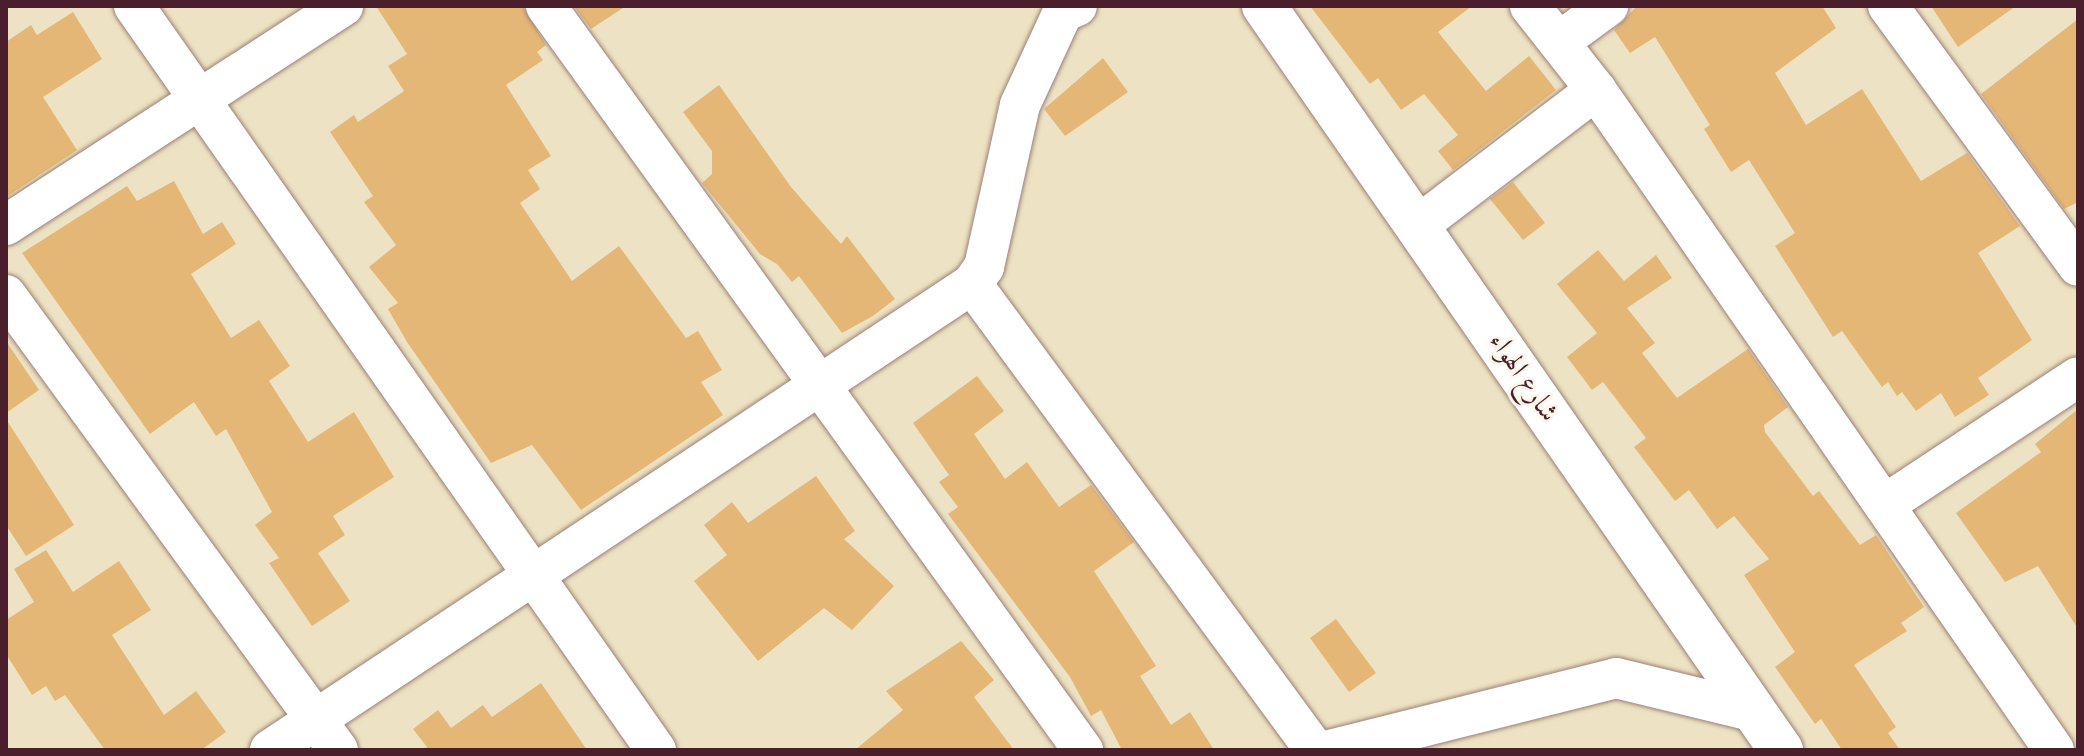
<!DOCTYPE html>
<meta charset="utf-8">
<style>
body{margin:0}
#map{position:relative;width:2084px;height:756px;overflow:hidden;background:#ede2c3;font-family:"Gentium Book Plus",Amiri,serif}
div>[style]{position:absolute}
.building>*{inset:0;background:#e5b777}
.roads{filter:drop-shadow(0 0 2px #9c8077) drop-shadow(0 0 2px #9c8077)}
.minor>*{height:40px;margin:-20px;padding:0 20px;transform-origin:20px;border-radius:20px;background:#fff}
.tertiary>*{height:44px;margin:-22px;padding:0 22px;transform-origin:22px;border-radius:22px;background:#fff}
span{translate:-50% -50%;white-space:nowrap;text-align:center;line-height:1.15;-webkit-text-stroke:6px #fbf7ec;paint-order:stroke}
.street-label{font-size:28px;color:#4a1f2b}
.frame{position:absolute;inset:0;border:8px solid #4a1f2b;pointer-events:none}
</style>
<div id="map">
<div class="building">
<div style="clip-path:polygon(376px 6px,523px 6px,546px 45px,537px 52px,543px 60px,506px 85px,551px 156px,528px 170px,540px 189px,520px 203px,572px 281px,619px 246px,686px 338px,698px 331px,722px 370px,701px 382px,723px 415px,581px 510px,532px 445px,491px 463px,407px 342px,388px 309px,398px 303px,369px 267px,396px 245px,364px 202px,373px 196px,330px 132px,354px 115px,358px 122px,404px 91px,388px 66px,407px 54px)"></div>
<div style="clip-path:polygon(574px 6px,626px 6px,591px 29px)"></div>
<div style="clip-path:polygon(1310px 6px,1472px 6px,1438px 32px,1486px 91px,1529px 56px,1556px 90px,1453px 170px,1438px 151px,1458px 135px,1424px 94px,1401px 110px,1378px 78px,1370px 84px)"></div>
<div style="clip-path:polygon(1637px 6px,1822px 6px,1836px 28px,1775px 73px,1806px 125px,1862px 89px,1921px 181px,1967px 153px,2020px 226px,1978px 253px,2032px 340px,1978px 378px,1989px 395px,1955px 417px,1941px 393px,1916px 411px,1902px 392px,1897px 396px,1888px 382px,1882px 387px,1842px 331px,1833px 337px,1775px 246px,1795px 233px,1749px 160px,1731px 172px,1704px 129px,1710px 125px,1655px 37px,1630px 53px,1614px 30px)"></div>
<div style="clip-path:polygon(1931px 6px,2016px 6px,1958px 47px)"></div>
<div style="clip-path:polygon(73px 12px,102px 59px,43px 97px,77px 150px,6px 197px,6px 42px,31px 25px,37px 35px)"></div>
<div style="clip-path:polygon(2078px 19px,2078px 202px,2064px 209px,1981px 94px)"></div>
<div style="clip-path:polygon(1103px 58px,1128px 92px,1065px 136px,1044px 109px)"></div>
<div style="clip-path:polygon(719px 85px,791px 187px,841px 244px,847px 236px,895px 299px,873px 316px,842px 333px,799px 276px,792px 282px,777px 264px,760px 254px,702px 183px,712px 174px,712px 151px,683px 112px)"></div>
<div style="clip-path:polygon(174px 181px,203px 234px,222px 222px,236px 244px,191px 274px,231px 338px,259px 320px,290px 366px,269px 381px,308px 442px,354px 412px,394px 477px,333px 516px,345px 535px,318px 553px,350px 601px,312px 626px,269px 563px,279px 558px,255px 525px,272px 512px,226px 429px,216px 436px,194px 402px,150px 434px,22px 253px,127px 186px,137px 201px)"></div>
<div style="clip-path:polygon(1513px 182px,1545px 223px,1523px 240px,1490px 199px)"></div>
<div style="clip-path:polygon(1598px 250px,1624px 281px,1656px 255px,1672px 278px,1627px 308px,1655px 343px,1642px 353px,1677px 398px,1748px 349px,1788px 407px,1764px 425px,1765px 432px,1813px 496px,1819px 491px,1860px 545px,1876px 535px,1924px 607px,1901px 623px,1907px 631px,1854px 665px,1896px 727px,1888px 733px,1900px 750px,1842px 750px,1821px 719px,1815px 724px,1775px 667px,1795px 652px,1744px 575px,1769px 559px,1734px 516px,1717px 529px,1689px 490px,1675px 501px,1634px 447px,1646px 438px,1603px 382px,1592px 390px,1567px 357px,1597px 333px,1557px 284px)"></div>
<div style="clip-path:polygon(6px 341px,39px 390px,6px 413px)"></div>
<div style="clip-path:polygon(977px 376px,1004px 411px,974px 434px,1005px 479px,1027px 462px,1059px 507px,1091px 485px,1134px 542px,1094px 571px,1156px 666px,1140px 676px,1171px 725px,1190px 712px,1214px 750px,1122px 750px,1101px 710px,1091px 716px,1070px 677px,948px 514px,958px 507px,939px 482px,949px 475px,913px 423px)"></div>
<div style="clip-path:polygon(2078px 409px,2078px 629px,2038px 566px,2005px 582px,1956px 513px,2041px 452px,2035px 444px)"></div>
<div style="clip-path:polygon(6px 419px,74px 525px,26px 556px,6px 525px)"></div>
<div style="clip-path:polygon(816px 476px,855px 531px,844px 539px,894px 586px,852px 630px,824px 608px,758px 661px,694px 581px,727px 555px,704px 525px,732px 502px,748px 523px)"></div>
<div style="clip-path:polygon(46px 550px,73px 592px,119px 561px,151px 610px,112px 635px,164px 715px,196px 691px,226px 732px,201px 750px,105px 750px,65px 695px,55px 701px,46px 686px,32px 695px,6px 654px,6px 620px,34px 602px,14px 569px)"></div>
<div style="clip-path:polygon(1336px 619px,1376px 673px,1349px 692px,1310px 638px)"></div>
<div style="clip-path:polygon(961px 641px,994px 680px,974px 697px,1014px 750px,855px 750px,903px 710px,886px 691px)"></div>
<div style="clip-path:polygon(541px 683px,587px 750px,422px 750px,427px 747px,413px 729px,438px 710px,451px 728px,483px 705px,492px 717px)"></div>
</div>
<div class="roads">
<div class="minor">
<div style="left:134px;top:6px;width:909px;rotate:54.95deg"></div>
<div style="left:546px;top:6px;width:918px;rotate:54.18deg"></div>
<div style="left:1530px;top:6px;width:107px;rotate:51.8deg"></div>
<div style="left:1596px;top:90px;width:803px;rotate:55.24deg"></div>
<div style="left:1888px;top:6px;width:322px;rotate:53.8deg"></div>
<div style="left:1559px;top:42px;width:61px;rotate:-36.3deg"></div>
<div style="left:1420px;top:224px;width:221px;rotate:-37.3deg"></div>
<div style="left:6px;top:225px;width:402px;rotate:-33deg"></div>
<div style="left:972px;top:284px;width:579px;rotate:53.65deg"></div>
<div style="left:6px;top:295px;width:563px;rotate:53.88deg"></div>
<div style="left:1884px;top:505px;width:232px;rotate:-33.4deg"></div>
<div style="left:270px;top:750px;width:843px;rotate:-33.58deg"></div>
<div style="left:972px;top:284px;width:21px;rotate:-55deg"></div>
<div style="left:984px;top:267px;width:166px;rotate:-77.5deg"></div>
<div style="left:1020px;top:105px;width:102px;rotate:-65.2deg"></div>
<div style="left:1063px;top:12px;width:15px;rotate:-23deg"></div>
<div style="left:1330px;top:750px;width:295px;rotate:-14.1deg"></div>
<div style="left:1616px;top:678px;width:143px;rotate:13.7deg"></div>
</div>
<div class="tertiary">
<div style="left:1264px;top:6px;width:906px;rotate:55.2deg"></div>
</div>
</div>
<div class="street-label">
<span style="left:1525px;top:376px;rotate:56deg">شارع الهواء</span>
</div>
<div class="frame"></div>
</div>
